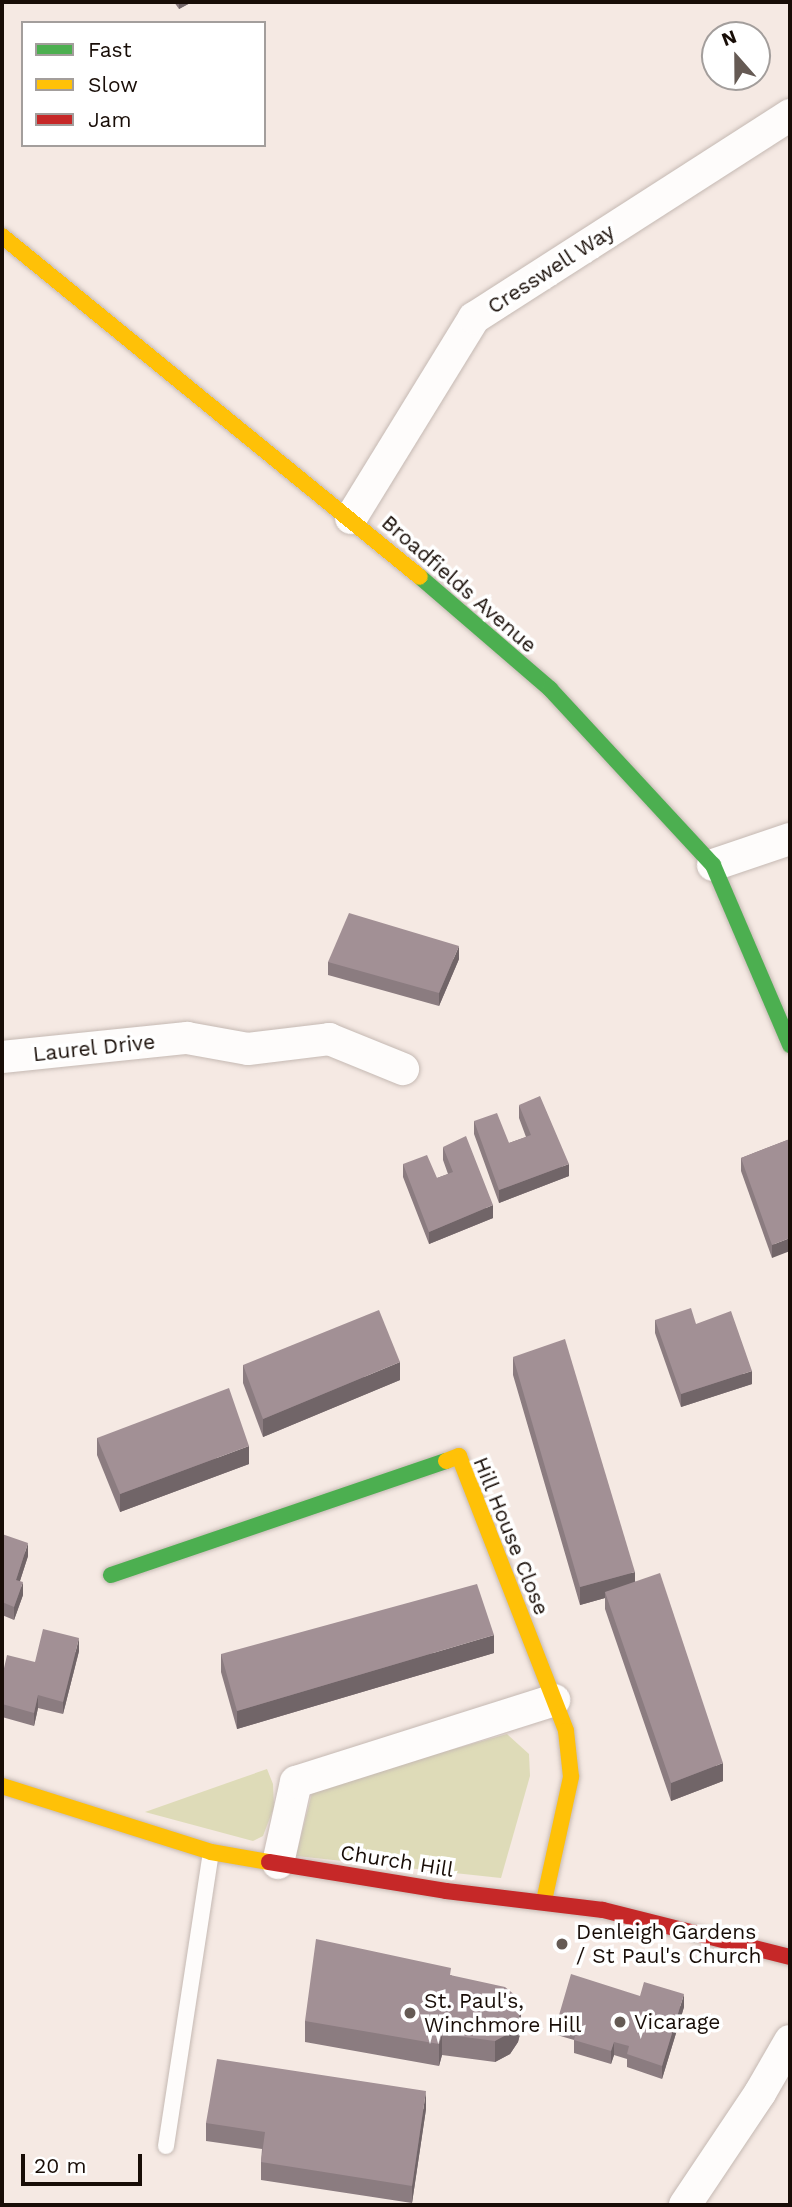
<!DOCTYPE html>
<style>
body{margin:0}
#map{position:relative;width:792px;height:2207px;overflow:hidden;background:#f5e9e3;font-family:"Work Sans",sans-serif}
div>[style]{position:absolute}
.green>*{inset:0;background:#dedbb8}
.roads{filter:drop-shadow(0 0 2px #c5b9b3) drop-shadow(0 0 2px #c5b9b3)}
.lane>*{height:16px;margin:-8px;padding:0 8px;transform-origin:8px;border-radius:8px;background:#fefcfb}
.street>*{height:32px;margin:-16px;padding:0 16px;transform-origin:16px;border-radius:16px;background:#fefcfb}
.fast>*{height:16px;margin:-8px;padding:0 8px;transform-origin:8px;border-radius:8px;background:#4caf50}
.slow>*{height:16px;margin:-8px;padding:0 8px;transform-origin:8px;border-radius:8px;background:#ffc107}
.jam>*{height:16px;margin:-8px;padding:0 8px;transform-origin:8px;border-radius:8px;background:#c62828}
.wall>*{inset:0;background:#8b7c80}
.shaded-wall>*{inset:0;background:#716568}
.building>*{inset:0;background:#a29095}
.dots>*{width:19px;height:19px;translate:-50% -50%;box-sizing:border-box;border:4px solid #fff;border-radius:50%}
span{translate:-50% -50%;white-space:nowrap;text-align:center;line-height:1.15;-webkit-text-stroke:7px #fff;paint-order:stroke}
.street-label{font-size:21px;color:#180d07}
.poi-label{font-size:21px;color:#180d07}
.left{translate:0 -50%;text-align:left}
.frame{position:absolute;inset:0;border:4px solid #180d07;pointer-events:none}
.legend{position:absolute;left:21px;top:21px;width:245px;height:126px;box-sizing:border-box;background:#fff;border:2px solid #a39e9c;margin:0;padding:9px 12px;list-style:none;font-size:21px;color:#180d07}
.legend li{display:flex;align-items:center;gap:14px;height:35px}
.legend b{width:35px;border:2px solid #a39e9c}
.north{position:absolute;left:701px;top:21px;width:70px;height:70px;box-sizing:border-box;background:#fff;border:2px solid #a39e9c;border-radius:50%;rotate:339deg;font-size:19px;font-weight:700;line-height:28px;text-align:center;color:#180d07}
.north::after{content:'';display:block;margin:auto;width:24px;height:32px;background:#655a54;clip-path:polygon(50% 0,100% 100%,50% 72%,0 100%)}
.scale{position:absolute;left:21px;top:2154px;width:121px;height:32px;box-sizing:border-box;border:4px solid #180d07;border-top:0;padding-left:9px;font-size:21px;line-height:24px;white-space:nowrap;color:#180d07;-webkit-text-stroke:5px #fff;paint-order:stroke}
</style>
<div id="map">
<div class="green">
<div style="clip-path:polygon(507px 1734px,529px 1754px,530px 1776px,501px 1878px,296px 1856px,313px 1789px)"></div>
<div style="clip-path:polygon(267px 1769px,273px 1784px,274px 1807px,263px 1836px,253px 1841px,145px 1812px)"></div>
</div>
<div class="roads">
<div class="lane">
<div style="left:166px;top:2146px;width:297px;rotate:-81.3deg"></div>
</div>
<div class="street">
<div style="left:351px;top:518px;width:235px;rotate:-58.4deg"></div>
<div style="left:474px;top:318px;width:376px;rotate:-32.7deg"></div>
<div style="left:713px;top:865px;width:81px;rotate:-18.7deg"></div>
<div style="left:2px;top:1057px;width:186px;rotate:-5.9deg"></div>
<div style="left:187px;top:1038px;width:62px;rotate:10.2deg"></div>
<div style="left:248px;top:1049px;width:82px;rotate:-7deg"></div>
<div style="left:329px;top:1039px;width:80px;rotate:22.1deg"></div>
<div style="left:278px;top:1863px;width:83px;rotate:-77.5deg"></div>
<div style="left:296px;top:1782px;width:271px;rotate:-17.6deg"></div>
<div style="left:685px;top:2205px;width:135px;rotate:-56.2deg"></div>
<div style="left:760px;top:2093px;width:60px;rotate:-60deg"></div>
</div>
<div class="fast">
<div style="left:420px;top:577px;width:172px;rotate:40.7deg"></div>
<div style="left:550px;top:689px;width:240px;rotate:47.2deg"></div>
<div style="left:713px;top:865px;width:196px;rotate:66.8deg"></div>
<div style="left:111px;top:1575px;width:354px;rotate:-18.8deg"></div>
</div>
<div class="slow">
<div style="left:2px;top:236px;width:539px;rotate:39.21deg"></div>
<div style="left:446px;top:1461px;width:14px;rotate:-21deg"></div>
<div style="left:459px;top:1456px;width:295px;rotate:68.7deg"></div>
<div style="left:566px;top:1731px;width:46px;rotate:83.8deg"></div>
<div style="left:571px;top:1777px;width:127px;rotate:102.3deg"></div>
<div style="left:2px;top:1786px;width:219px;rotate:17.5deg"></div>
<div style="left:211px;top:1852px;width:59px;rotate:9.8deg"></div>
</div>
<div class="jam">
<div style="left:269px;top:1862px;width:179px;rotate:9.3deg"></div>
<div style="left:446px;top:1891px;width:158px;rotate:6.9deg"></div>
<div style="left:603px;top:1910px;width:193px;rotate:14.1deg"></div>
</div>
</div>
<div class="wall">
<div style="clip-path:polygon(174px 2px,192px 2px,179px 9px)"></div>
<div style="clip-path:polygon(459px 959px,439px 1006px,328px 975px,328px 962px)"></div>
<div style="clip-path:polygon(519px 1105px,569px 1176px,499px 1203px,474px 1134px,474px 1121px,509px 1143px,526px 1137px,519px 1118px)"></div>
<div style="clip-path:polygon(790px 1139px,772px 1258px,741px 1171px,741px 1158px)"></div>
<div style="clip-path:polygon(443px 1147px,493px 1218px,429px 1244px,403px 1177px,403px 1164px,437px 1178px,448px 1174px,443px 1160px)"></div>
<div style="clip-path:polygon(655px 1320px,696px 1324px,752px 1384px,681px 1407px,655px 1333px)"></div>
<div style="clip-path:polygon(513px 1357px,635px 1581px,723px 1781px,671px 1801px,605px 1609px,605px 1598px,580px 1605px,513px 1375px)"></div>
<div style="clip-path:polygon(243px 1365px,400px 1380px,263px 1437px,243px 1383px)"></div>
<div style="clip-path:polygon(97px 1438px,249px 1464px,120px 1512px,97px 1455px)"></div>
<div style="clip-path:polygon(2px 1534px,28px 1556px,20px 1581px,23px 1595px,14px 1620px,2px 1615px)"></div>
<div style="clip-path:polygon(79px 1651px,63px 1714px,38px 1708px,34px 1726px,2px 1717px,2px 1677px,35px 1662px)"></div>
<div style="clip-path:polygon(494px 1653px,237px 1729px,221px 1672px,221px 1654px)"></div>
<div style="clip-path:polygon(451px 1975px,521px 2030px,518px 2042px,510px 2054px,495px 2062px,442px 2055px,439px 2066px,305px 2042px,305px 2021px)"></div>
<div style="clip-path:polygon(640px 1996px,684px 2007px,662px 2079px,627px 2067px,627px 2059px,614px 2055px,611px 2064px,574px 2053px,574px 2040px,557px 2035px,557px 2022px)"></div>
<div style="clip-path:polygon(426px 2109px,412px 2203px,261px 2180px,261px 2162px,262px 2149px,206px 2141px,206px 2123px)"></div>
</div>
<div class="shaded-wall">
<div style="clip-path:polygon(179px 2px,192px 2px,179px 9px)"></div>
<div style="clip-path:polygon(459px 946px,459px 959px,439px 1006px,439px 993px)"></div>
<div style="clip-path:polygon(569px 1164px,569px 1176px,499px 1203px,499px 1190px)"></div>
<div style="clip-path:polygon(493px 1205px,493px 1218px,429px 1244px,429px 1232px)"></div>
<div style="clip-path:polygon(790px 1238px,790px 1251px,772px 1258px,772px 1245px)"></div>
<div style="clip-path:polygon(400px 1362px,400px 1380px,263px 1437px,263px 1419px)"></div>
<div style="clip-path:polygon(752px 1371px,752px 1384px,681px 1407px,681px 1394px)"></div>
<div style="clip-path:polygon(249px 1446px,249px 1464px,120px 1512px,120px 1494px)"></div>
<div style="clip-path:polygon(28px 1543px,28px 1556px,16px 1593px,16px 1580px)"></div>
<div style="clip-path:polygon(635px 1572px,635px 1590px,605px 1592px,605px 1598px,580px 1605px,580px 1587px)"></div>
<div style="clip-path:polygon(23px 1582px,23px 1595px,14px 1620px,14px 1607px)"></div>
<div style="clip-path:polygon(494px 1635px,494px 1653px,237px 1729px,237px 1711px)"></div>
<div style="clip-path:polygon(79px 1638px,79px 1651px,63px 1714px,63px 1702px)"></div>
<div style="clip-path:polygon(38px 1695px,38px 1708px,34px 1726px,34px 1713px)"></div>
<div style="clip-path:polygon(723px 1763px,723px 1781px,671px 1801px,671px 1783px)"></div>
<div style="clip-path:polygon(684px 1994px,684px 2007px,662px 2079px,662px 2066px)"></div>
<div style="clip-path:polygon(521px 2008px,521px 2030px,518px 2042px,510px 2054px,495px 2062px,495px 2041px)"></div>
<div style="clip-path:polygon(442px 2034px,442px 2055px,439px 2066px,439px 2044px)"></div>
<div style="clip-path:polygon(614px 2042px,614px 2055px,611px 2064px,611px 2051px)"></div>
<div style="clip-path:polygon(426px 2091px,426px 2109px,412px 2203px,412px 2186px)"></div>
</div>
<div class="building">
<div style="clip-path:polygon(349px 913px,459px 946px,439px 993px,328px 962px)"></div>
<div style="clip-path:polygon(540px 1096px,569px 1164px,499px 1190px,474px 1121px,497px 1113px,509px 1143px,531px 1135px,519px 1105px)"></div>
<div style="clip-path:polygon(466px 1136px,493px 1205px,429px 1232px,403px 1164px,427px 1155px,437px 1178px,453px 1172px,443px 1147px)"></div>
<div style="clip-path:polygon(790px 1139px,790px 1238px,772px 1245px,741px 1158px)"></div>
<div style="clip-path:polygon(691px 1308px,696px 1324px,731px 1311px,752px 1371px,681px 1394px,655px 1320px)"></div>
<div style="clip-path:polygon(379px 1310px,400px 1362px,263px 1419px,243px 1365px)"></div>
<div style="clip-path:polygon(565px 1339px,635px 1572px,580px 1587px,513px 1357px)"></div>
<div style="clip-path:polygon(229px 1388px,249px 1446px,120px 1494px,97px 1438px)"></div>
<div style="clip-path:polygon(2px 1534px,28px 1543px,16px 1580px,23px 1582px,14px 1607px,2px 1602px)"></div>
<div style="clip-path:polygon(660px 1573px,723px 1763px,671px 1783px,605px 1592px)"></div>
<div style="clip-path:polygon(477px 1584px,494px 1635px,237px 1711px,221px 1654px)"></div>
<div style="clip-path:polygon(43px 1629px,79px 1638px,63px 1702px,38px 1695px,34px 1713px,2px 1704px,2px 1677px,7px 1655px,35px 1662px)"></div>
<div style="clip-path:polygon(316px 1939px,451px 1968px,450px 1975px,505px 1987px,516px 1996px,521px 2008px,518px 2021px,510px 2033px,495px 2041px,442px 2034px,439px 2044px,305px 2021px)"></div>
<div style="clip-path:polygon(571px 1974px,640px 1996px,644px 1982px,684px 1994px,662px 2066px,627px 2054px,629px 2046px,614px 2042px,611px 2051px,574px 2040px,577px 2028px,557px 2022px)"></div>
<div style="clip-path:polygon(217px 2059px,426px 2091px,412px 2186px,261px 2162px,265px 2132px,206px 2123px)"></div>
</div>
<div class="dots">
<div style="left:562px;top:1944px;background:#655a54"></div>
<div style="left:410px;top:2013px;background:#655a54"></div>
<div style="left:620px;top:2022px;background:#655a54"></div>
</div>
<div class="street-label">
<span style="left:551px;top:269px;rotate:-33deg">Cresswell Way</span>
<span style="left:459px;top:584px;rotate:41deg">Broadfields Avenue</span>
<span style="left:94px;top:1048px;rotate:-6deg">Laurel Drive</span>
<span style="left:511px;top:1536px;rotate:68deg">Hill House Close</span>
<span style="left:397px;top:1861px;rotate:9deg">Church Hill</span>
</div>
<div class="poi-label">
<span class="left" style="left:576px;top:1944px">Denleigh Gardens<br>/ St Paul's Church</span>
<span class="left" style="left:424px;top:2013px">St. Paul's,<br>Winchmore Hill</span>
<span class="left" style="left:634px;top:2022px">Vicarage</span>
</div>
<div class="frame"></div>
<ul class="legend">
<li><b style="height:9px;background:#4caf50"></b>Fast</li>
<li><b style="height:9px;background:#ffc107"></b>Slow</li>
<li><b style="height:9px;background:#c62828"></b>Jam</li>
</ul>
<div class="north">N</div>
<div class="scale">20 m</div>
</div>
